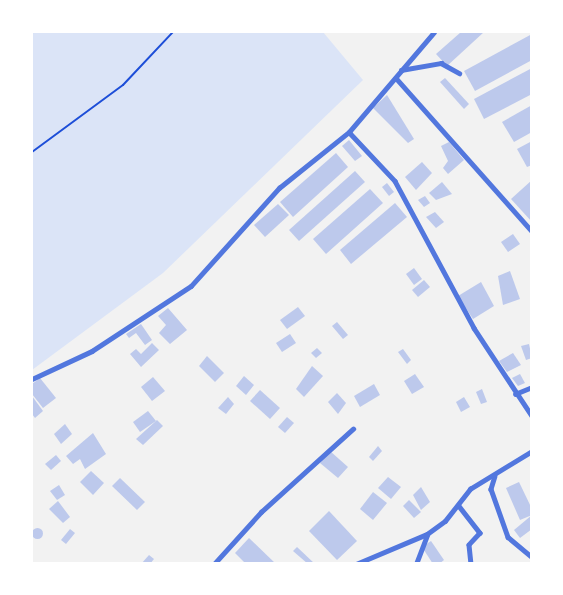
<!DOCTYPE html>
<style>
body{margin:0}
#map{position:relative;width:563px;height:595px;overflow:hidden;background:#f2f2f2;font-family:"Sofia Sans Condensed",sans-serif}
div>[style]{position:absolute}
.green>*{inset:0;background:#dbe4f7}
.building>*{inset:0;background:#bdc9ec}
.round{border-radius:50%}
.path>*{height:2px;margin:-1px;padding:0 1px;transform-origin:1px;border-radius:1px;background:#1d4ed8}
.minor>*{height:4.5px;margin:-2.25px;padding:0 2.25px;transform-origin:2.25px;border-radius:2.25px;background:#5277de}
span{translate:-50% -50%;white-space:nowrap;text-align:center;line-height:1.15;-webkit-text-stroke:7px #fff;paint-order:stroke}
.frame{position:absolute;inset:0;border:33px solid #fff;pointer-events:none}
</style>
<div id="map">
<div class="green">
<div style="clip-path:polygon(32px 32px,323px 32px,363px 80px,163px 273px,32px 370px)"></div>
</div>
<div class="building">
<div style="clip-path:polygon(461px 32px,484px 32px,447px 66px,436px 54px)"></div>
<div style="clip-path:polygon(532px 34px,532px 60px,475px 91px,464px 71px)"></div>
<div style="clip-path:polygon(532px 68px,532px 94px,484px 119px,474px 99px)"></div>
<div style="clip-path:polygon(445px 78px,469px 104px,464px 109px,440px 82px)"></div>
<div style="clip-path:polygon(387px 95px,414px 139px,408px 143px,373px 108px)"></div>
<div style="clip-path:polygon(532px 105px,532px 132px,514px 142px,502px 122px)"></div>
<div style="clip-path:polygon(349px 140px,362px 156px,355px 161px,342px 146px)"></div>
<div style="clip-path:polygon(532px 141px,532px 165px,527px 167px,517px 149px)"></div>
<div style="clip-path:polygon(449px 142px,464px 160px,448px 174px,443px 168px,448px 161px,441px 146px)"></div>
<div style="clip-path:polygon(336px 153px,348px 167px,293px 217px,280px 202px)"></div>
<div style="clip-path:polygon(422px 162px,432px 173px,416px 190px,405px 177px)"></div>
<div style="clip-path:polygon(355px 171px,365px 182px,299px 241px,289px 230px)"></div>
<div style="clip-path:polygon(532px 180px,532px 222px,511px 199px)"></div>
<div style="clip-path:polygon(442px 182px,452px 194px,436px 200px,429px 193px)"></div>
<div style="clip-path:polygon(387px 183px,394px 192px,389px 196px,382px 187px)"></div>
<div style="clip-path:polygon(370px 189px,383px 203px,326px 254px,313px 239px)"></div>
<div style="clip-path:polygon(425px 196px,430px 203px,424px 207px,418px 200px)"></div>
<div style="clip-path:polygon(395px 203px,407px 217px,351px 264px,340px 250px)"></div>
<div style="clip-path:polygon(278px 204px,289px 215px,265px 237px,254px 225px)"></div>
<div style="clip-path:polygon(435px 212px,444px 222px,436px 228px,426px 217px)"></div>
<div style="clip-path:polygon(513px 234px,520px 244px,508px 252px,501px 242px)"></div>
<div style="clip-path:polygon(414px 268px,422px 279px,414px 285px,406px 274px)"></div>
<div style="clip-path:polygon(510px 271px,520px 299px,503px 305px,498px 276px)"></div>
<div style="clip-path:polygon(424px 280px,430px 287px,418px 297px,412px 290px)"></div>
<div style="clip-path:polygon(481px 282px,494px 306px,473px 319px,458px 296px)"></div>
<div style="clip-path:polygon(298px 307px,305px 316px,287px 329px,280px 320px)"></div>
<div style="clip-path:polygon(168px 308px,187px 330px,170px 344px,159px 333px,166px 325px,158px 316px)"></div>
<div style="clip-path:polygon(337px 322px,348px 335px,343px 339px,332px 326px)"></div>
<div style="clip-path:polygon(141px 324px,152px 340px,145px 345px,136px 333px,129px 338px,126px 334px)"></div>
<div style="clip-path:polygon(290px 334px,296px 343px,282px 352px,276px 343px)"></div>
<div style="clip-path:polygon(152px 343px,159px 350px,141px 367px,130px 354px,136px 349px,141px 354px)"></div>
<div style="clip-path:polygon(529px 344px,532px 358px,526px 360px,521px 346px)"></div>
<div style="clip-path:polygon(317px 348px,322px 353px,316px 358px,311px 353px)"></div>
<div style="clip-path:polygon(403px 349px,411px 360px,407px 364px,398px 352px)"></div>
<div style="clip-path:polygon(513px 353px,521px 365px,507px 372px,499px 361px)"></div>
<div style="clip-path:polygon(207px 356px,224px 373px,215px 382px,199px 366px)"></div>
<div style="clip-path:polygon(312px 366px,323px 376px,304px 397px,296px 389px)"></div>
<div style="clip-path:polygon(415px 374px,424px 387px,412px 394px,404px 381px)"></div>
<div style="clip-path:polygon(520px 374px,525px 383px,518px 386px,512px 378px)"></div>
<div style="clip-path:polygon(244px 376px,254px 385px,246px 395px,236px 386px)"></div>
<div style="clip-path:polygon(153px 377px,165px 391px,152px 401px,141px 387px)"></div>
<div style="clip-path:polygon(40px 378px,56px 398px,43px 408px,32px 394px,32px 384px)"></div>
<div style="clip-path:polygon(374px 384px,380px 395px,360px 407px,354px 396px)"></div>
<div style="clip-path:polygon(482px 389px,487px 402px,481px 404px,476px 392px)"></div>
<div style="clip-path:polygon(260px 390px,280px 408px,270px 419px,250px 401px)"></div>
<div style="clip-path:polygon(337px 393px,346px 403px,338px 414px,328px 402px)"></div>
<div style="clip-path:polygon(32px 396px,43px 411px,35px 418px,32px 414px)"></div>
<div style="clip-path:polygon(228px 397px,234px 404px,226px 414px,218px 408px)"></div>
<div style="clip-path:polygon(464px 397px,470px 407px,461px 412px,456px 402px)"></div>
<div style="clip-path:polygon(148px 411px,156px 421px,140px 432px,133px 422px)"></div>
<div style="clip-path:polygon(287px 417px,294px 423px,285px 433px,278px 427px)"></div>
<div style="clip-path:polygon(157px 420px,163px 426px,143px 445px,136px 439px)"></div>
<div style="clip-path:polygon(65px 424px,72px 434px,61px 444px,54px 434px)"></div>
<div style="clip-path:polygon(93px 433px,106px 454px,85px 469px,80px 459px,73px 464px,66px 456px)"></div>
<div style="clip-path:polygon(378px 446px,382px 451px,373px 461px,369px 457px)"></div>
<div style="clip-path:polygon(330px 451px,348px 467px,338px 478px,320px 463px)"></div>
<div style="clip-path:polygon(56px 455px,61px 461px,51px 470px,45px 464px)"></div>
<div style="clip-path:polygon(91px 471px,104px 483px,93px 495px,80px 482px)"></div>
<div style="clip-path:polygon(388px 477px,401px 487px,391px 499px,378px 488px)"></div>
<div style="clip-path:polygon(120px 478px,145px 502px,137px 510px,112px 486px)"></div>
<div style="clip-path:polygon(519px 482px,532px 509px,532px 515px,520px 520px,506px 488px)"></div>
<div style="clip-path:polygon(59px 485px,65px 495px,57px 500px,50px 491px)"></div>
<div style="clip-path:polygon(421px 487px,430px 502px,421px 510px,413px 495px)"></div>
<div style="clip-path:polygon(373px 492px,387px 503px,373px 520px,360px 509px)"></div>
<div style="clip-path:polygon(409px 500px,421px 512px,414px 518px,403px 506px)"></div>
<div style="clip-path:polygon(58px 501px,70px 517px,63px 523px,49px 509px)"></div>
<div style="clip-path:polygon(329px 511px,357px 541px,337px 560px,309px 531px)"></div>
<div style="clip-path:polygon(532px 515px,532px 529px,520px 538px,514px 530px)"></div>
<div class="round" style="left:31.5px;top:527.5px;width:11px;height:11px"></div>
<div style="clip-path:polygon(70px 529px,75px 533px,66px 544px,61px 540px)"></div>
<div style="clip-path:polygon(249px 538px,276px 564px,246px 564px,235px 553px)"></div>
<div style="clip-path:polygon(431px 541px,444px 560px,439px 564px,433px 564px,422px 547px)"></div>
<div style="clip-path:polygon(297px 547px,315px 564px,308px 564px,293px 551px)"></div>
<div style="clip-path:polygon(149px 555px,154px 559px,150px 564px,141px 564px)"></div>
</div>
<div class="path">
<div style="left:32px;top:152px;width:113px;rotate:-36.4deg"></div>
<div style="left:123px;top:85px;width:73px;rotate:-46.7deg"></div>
</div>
<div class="minor">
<div style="left:401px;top:70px;width:41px;rotate:-9.9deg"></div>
<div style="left:441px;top:63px;width:21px;rotate:29deg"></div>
<div style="left:396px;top:78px;width:205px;rotate:48.4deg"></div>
<div style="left:350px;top:133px;width:66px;rotate:46.8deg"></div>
<div style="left:395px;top:181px;width:167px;rotate:61.7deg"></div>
<div style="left:474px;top:328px;width:105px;rotate:56.6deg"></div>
<div style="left:32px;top:379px;width:66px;rotate:-25deg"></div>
<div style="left:92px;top:351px;width:118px;rotate:-33.3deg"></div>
<div style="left:191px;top:286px;width:132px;rotate:-48.1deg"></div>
<div style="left:279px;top:188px;width:90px;rotate:-38.7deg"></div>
<div style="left:349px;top:132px;width:131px;rotate:-49.6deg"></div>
<div style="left:515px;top:394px;width:18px;rotate:-22deg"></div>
<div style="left:495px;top:476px;width:14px;rotate:107deg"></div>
<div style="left:491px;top:489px;width:51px;rotate:70.5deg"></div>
<div style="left:508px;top:537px;width:31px;rotate:40deg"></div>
<div style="left:459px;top:506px;width:34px;rotate:52deg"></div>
<div style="left:480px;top:533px;width:16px;rotate:133deg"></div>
<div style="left:469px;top:545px;width:19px;rotate:84deg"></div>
<div style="left:214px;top:564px;width:70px;rotate:-47.9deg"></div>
<div style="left:261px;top:512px;width:124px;rotate:-42.1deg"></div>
<div style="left:356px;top:564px;width:77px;rotate:-22.9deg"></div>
<div style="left:427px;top:534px;width:22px;rotate:-36deg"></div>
<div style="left:445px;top:521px;width:41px;rotate:-52deg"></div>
<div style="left:470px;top:489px;width:73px;rotate:-31.5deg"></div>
<div style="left:416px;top:564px;width:31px;rotate:-69deg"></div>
</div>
<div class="frame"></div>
</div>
